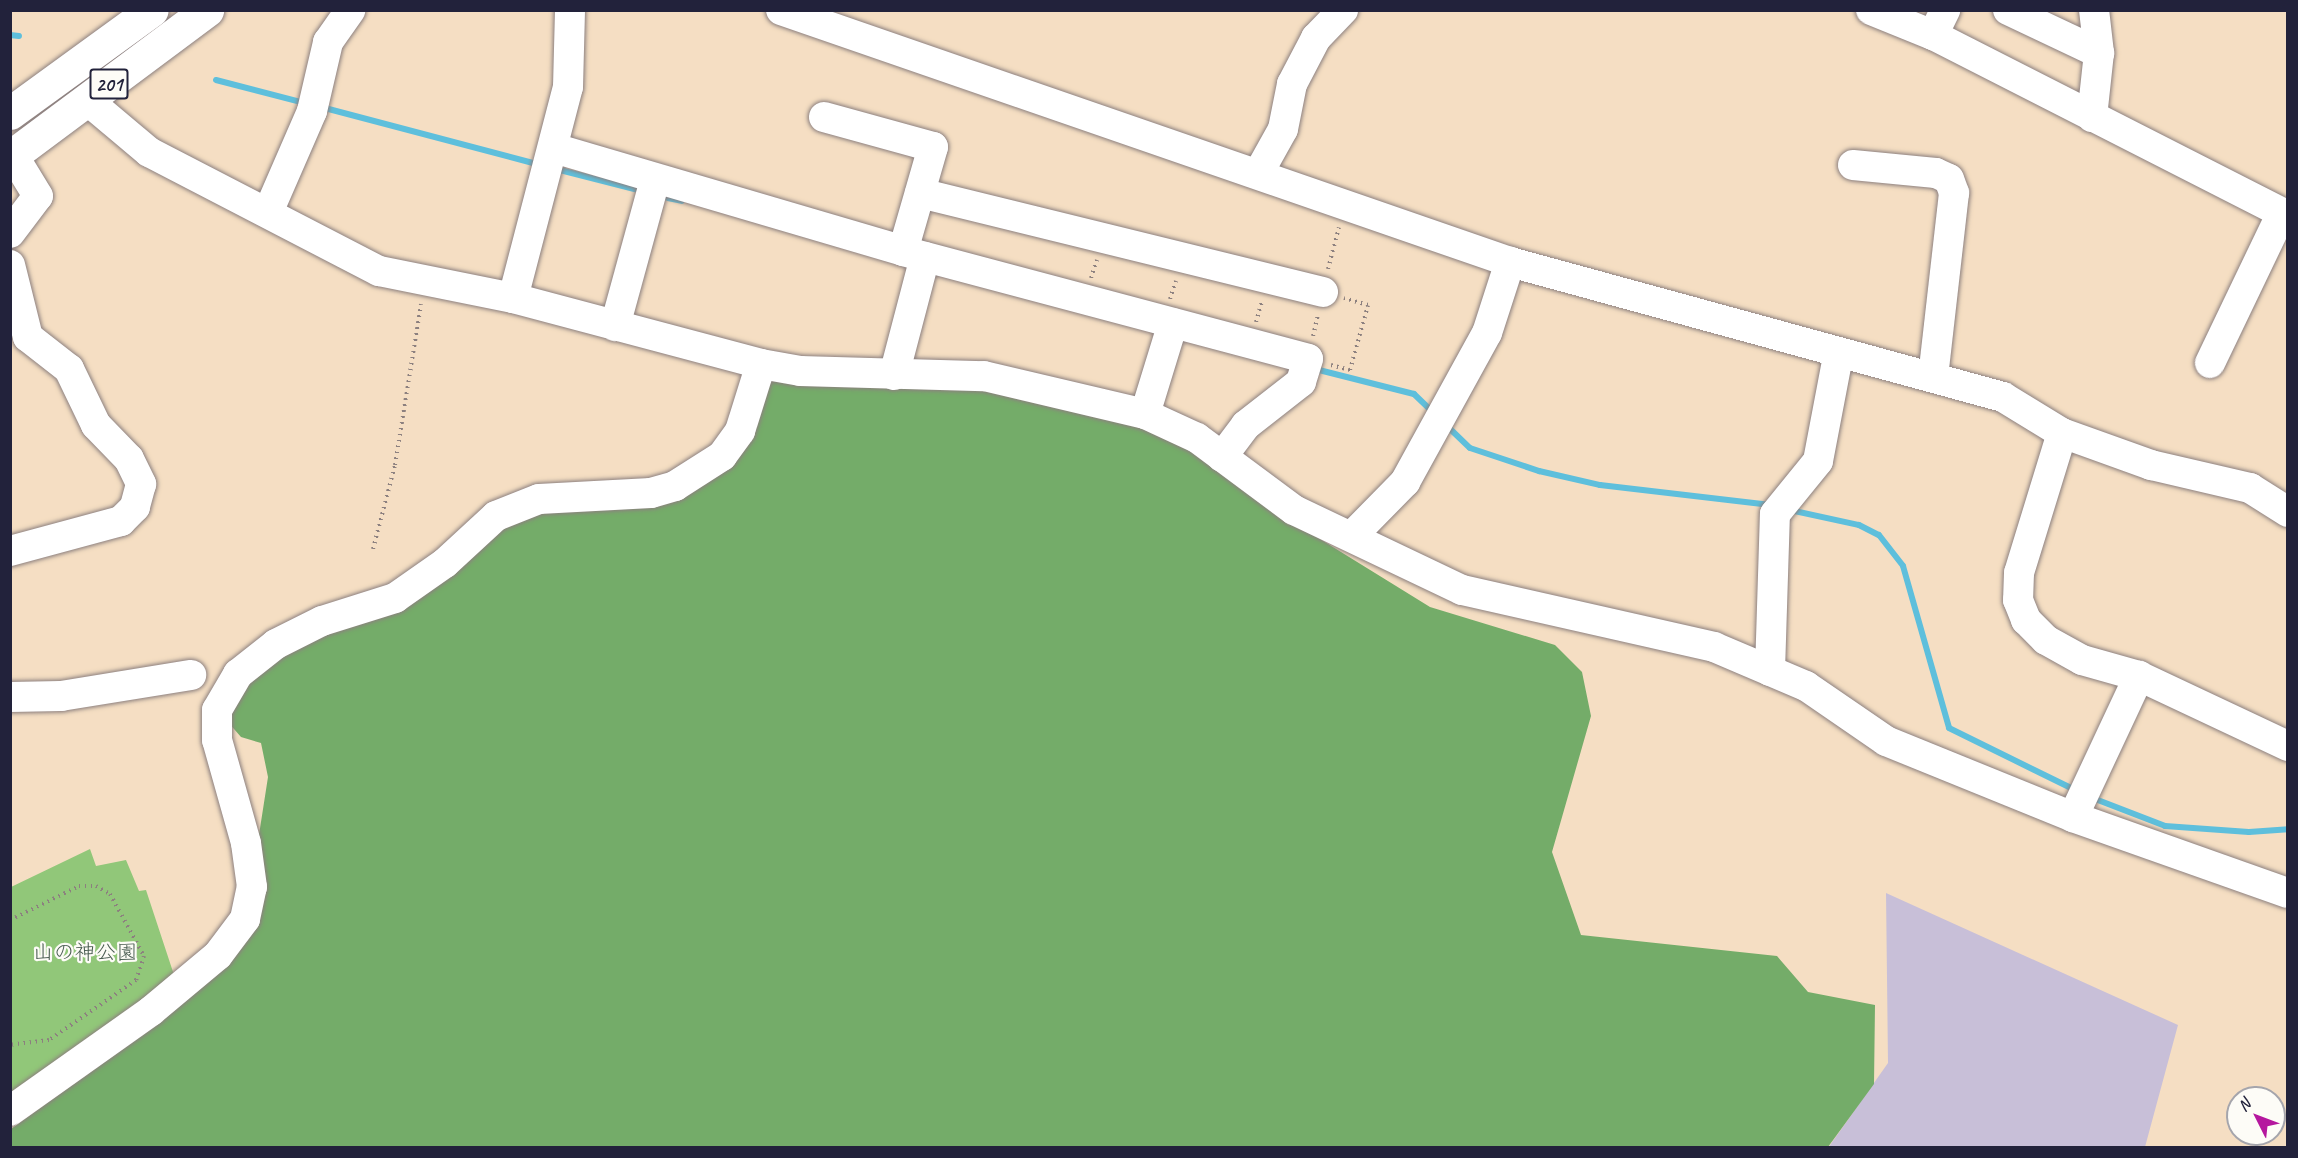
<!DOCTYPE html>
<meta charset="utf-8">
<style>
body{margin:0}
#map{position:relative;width:2298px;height:1158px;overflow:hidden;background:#f5dec3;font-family:Caveat,"Klee One",sans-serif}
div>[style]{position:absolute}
.industrial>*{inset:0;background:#c8bfd8}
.green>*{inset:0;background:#91c779}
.forest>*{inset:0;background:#74ac69}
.stream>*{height:6px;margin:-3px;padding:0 3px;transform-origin:3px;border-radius:3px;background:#5ebfdc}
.path>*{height:4px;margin-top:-2px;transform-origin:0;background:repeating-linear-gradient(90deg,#8c807f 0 1.5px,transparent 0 6px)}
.roads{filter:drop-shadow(0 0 2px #8c807f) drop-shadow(0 0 2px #8c807f)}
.minor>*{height:30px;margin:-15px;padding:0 15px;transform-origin:15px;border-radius:15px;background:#fff}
.highway>*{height:33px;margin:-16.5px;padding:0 16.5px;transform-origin:16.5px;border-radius:16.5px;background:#fff}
span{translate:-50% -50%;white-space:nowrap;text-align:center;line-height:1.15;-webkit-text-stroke:4.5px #fdfcf7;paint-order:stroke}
.shield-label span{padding:2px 4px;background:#fdfcf7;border:2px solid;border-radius:4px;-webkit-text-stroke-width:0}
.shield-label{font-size:20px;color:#22223b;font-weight:700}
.park-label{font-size:21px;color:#495c51}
.frame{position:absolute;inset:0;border:12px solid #22223b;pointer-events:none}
.north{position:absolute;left:2226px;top:1086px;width:60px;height:60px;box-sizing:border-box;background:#fdfcf7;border:2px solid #a5a5ac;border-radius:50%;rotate:312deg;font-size:16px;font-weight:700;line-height:24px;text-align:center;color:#22223b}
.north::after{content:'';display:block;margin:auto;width:21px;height:27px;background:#b5179e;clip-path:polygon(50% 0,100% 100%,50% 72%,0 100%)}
</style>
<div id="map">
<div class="industrial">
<div style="clip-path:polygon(1886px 893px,2178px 1025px,2145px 1147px,1828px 1148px,1888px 1063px)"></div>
</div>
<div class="green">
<div style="clip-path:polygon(90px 849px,96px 866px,126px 860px,139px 891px,146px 890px,176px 981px,11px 1102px,11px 887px)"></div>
</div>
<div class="forest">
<div style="clip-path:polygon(766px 377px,987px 384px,1155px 425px,1286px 518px,1430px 607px,1555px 645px,1582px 672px,1591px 716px,1552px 852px,1581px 935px,1777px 956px,1808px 992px,1875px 1005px,1874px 1084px,1828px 1147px,11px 1148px,11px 1129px,160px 1022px,227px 966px,256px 854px,268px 777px,261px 743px,241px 737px,227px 721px,247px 685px,285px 655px,505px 527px,548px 510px,684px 497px)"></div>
</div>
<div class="stream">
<div style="left:10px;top:35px;width:9px;rotate:6deg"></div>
<div style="left:216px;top:80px;width:92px;rotate:14.5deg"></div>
<div style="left:321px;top:107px;width:227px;rotate:14.8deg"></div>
<div style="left:556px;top:169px;width:81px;rotate:14.4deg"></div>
<div style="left:668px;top:198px;width:14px;rotate:12deg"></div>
<div style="left:1315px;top:369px;width:102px;rotate:14.2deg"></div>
<div style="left:1414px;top:394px;width:29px;rotate:44deg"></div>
<div style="left:1446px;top:425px;width:33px;rotate:44deg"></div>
<div style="left:1470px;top:448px;width:73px;rotate:18.4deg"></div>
<div style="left:1539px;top:471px;width:63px;rotate:12.9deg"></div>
<div style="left:1600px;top:485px;width:172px;rotate:6.7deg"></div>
<div style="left:1790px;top:510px;width:71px;rotate:12.3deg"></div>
<div style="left:1859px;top:525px;width:22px;rotate:27deg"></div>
<div style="left:1879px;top:535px;width:39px;rotate:52deg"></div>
<div style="left:1903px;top:566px;width:168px;rotate:74.1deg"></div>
<div style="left:1949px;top:728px;width:140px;rotate:26.2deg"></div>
<div style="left:2090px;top:797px;width:80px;rotate:21.1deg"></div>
<div style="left:2165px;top:826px;width:84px;rotate:4.1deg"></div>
<div style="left:2249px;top:832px;width:39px;rotate:-4deg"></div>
</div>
<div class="path">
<div style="left:1328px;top:269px;width:43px;rotate:-75.3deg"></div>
<div style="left:1091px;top:278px;width:19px;rotate:-72deg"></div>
<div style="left:1170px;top:299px;width:19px;rotate:-72deg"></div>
<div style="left:1256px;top:322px;width:22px;rotate:-74deg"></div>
<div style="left:1313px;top:336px;width:22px;rotate:-77deg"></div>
<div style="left:1331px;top:365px;width:20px;rotate:15deg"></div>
<div style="left:1350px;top:370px;width:67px;rotate:-74.5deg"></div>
<div style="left:1368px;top:305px;width:25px;rotate:-164deg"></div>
<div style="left:373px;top:549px;width:87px;rotate:-75.3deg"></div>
<div style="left:395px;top:465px;width:163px;rotate:-80.8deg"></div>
<div style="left:10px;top:920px;width:77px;rotate:-26.2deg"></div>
<div style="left:79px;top:886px;width:17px"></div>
<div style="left:96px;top:886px;width:16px;rotate:30deg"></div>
<div style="left:110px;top:894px;width:71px;rotate:61.3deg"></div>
<div style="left:144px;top:956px;width:25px;rotate:108deg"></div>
<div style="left:136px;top:980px;width:106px;rotate:145.4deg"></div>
<div style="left:49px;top:1040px;width:39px;rotate:173deg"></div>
</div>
<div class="roads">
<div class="minor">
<div style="left:781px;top:10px;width:771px;rotate:19.07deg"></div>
<div style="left:1510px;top:262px;width:511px;rotate:15.31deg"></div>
<div style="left:2003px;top:397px;width:69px;rotate:31.4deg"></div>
<div style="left:2062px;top:433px;width:95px;rotate:19.8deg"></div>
<div style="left:2151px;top:465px;width:102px;rotate:13.1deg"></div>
<div style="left:2250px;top:488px;width:45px;rotate:32.3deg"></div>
<div style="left:1871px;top:10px;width:67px;rotate:22deg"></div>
<div style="left:1933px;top:35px;width:398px;rotate:27deg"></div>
<div style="left:2008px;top:10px;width:101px;rotate:25.3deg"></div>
<div style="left:1933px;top:35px;width:28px;rotate:-64deg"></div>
<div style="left:87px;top:100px;width:81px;rotate:40deg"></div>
<div style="left:149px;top:152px;width:259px;rotate:27.4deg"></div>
<div style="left:379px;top:271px;width:137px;rotate:11.4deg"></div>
<div style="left:513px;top:298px;width:257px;rotate:14.9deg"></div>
<div style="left:761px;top:364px;width:40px;rotate:10deg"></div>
<div style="left:800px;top:371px;width:184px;rotate:1.6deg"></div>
<div style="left:984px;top:376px;width:165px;rotate:13.3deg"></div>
<div style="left:1145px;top:414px;width:57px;rotate:24.8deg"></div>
<div style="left:1197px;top:438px;width:121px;rotate:36.6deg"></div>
<div style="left:1294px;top:510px;width:186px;rotate:25.5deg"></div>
<div style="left:1462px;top:590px;width:258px;rotate:12.7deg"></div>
<div style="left:1714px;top:647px;width:100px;rotate:23deg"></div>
<div style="left:1806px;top:686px;width:97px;rotate:34.5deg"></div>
<div style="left:1886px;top:741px;width:202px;rotate:22.1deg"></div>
<div style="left:2073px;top:817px;width:228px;rotate:19.5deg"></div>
<div style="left:824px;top:117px;width:113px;rotate:15.4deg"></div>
<div style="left:933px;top:147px;width:108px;rotate:106.1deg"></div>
<div style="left:2092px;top:117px;width:64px;rotate:-83.8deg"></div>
<div style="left:2099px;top:53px;width:43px;rotate:-96.6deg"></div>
<div style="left:554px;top:148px;width:364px;rotate:16.4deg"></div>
<div style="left:903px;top:251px;width:419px;rotate:14.9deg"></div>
<div style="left:1308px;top:359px;width:24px;rotate:107deg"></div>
<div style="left:1301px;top:382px;width:70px;rotate:142deg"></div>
<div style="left:1246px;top:425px;width:40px;rotate:127deg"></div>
<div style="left:1853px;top:165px;width:83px;rotate:5.5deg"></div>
<div style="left:1936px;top:173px;width:14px;rotate:25deg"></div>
<div style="left:1949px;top:179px;width:15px;rotate:70deg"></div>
<div style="left:1954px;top:193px;width:184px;rotate:96.5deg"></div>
<div style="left:1258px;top:174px;width:51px;rotate:-60.9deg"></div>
<div style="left:1283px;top:129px;width:46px;rotate:-78.7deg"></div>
<div style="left:1292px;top:84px;width:52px;rotate:-62.4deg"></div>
<div style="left:1316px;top:38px;width:39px;rotate:-46deg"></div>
<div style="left:920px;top:193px;width:415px;rotate:13.8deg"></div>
<div style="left:269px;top:210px;width:108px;rotate:-66.5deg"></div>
<div style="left:312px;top:111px;width:71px;rotate:-76.9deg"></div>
<div style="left:328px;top:42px;width:39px;rotate:-55deg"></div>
<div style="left:10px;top:233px;width:46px;rotate:-52.9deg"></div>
<div style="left:38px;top:196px;width:48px;rotate:-121.4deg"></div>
<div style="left:10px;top:265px;width:74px;rotate:76deg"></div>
<div style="left:28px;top:337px;width:52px;rotate:38deg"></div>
<div style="left:69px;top:369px;width:62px;rotate:64.3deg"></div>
<div style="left:96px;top:425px;width:47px;rotate:45.9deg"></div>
<div style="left:129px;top:459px;width:28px;rotate:64deg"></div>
<div style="left:141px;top:484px;width:24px;rotate:105deg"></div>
<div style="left:135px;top:507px;width:20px;rotate:135deg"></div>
<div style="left:121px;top:521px;width:115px;rotate:164.9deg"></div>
<div style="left:513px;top:298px;width:218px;rotate:-75.4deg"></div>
<div style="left:568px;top:87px;width:77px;rotate:-88.5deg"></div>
<div style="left:615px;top:326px;width:151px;rotate:-74.7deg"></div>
<div style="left:2210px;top:363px;width:166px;rotate:-64.4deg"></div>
<div style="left:894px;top:375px;width:122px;rotate:-75.3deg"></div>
<div style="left:1145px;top:414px;width:95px;rotate:-72.9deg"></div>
<div style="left:2062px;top:433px;width:146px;rotate:107.1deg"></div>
<div style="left:2019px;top:573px;width:27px;rotate:92deg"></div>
<div style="left:2018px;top:600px;width:22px;rotate:68deg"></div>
<div style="left:2026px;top:620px;width:28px;rotate:45deg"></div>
<div style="left:2046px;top:640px;width:41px;rotate:29.1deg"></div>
<div style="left:2082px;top:660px;width:59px;rotate:15.7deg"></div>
<div style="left:2139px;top:676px;width:165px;rotate:25.2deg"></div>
<div style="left:1352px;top:536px;width:76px;rotate:-45.5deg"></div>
<div style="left:1405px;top:482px;width:170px;rotate:-61.2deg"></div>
<div style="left:1487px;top:333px;width:75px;rotate:-72.1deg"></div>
<div style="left:1770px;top:671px;width:157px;rotate:-88.2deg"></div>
<div style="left:1775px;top:514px;width:68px;rotate:-50.9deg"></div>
<div style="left:1818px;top:461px;width:107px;rotate:-79.2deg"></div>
<div style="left:10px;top:697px;width:51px;rotate:-1.1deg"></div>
<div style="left:61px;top:696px;width:132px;rotate:-9.2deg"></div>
<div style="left:2073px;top:817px;width:156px;rotate:-64.9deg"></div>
<div style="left:10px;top:1111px;width:173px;rotate:-35.3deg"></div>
<div style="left:151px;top:1011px;width:87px;rotate:-39.9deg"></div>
<div style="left:218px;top:955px;width:45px;rotate:-53.1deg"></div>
<div style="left:245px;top:919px;width:33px;rotate:-78deg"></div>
<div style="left:252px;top:887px;width:44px;rotate:-97.8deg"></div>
<div style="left:246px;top:843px;width:107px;rotate:-105.7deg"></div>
<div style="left:217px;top:740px;width:30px;rotate:-90deg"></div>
<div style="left:217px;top:710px;width:42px;rotate:-59.7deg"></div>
<div style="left:238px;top:674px;width:48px;rotate:-38.3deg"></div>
<div style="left:276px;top:644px;width:51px;rotate:-26.6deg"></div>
<div style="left:322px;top:621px;width:77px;rotate:-17.5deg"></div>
<div style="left:395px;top:598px;width:61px;rotate:-35deg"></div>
<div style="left:445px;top:563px;width:69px;rotate:-42.7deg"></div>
<div style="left:496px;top:516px;width:46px;rotate:-21.6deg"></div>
<div style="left:539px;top:499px;width:112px;rotate:-3.1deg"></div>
<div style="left:651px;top:493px;width:25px;rotate:-16deg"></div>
<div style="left:675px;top:486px;width:56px;rotate:-32.6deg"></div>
<div style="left:722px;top:456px;width:31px;rotate:-54deg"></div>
<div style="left:740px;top:431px;width:70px;rotate:-72.6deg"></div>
</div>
<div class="highway">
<div style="left:10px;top:113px;width:175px;rotate:-36deg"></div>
<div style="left:10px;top:157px;width:246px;rotate:-36.7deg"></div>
</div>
</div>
<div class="shield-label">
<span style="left:109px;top:84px">201</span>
</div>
<div class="park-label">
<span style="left:85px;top:952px">山の神公園</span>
</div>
<div class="frame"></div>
<div class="north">N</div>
</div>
